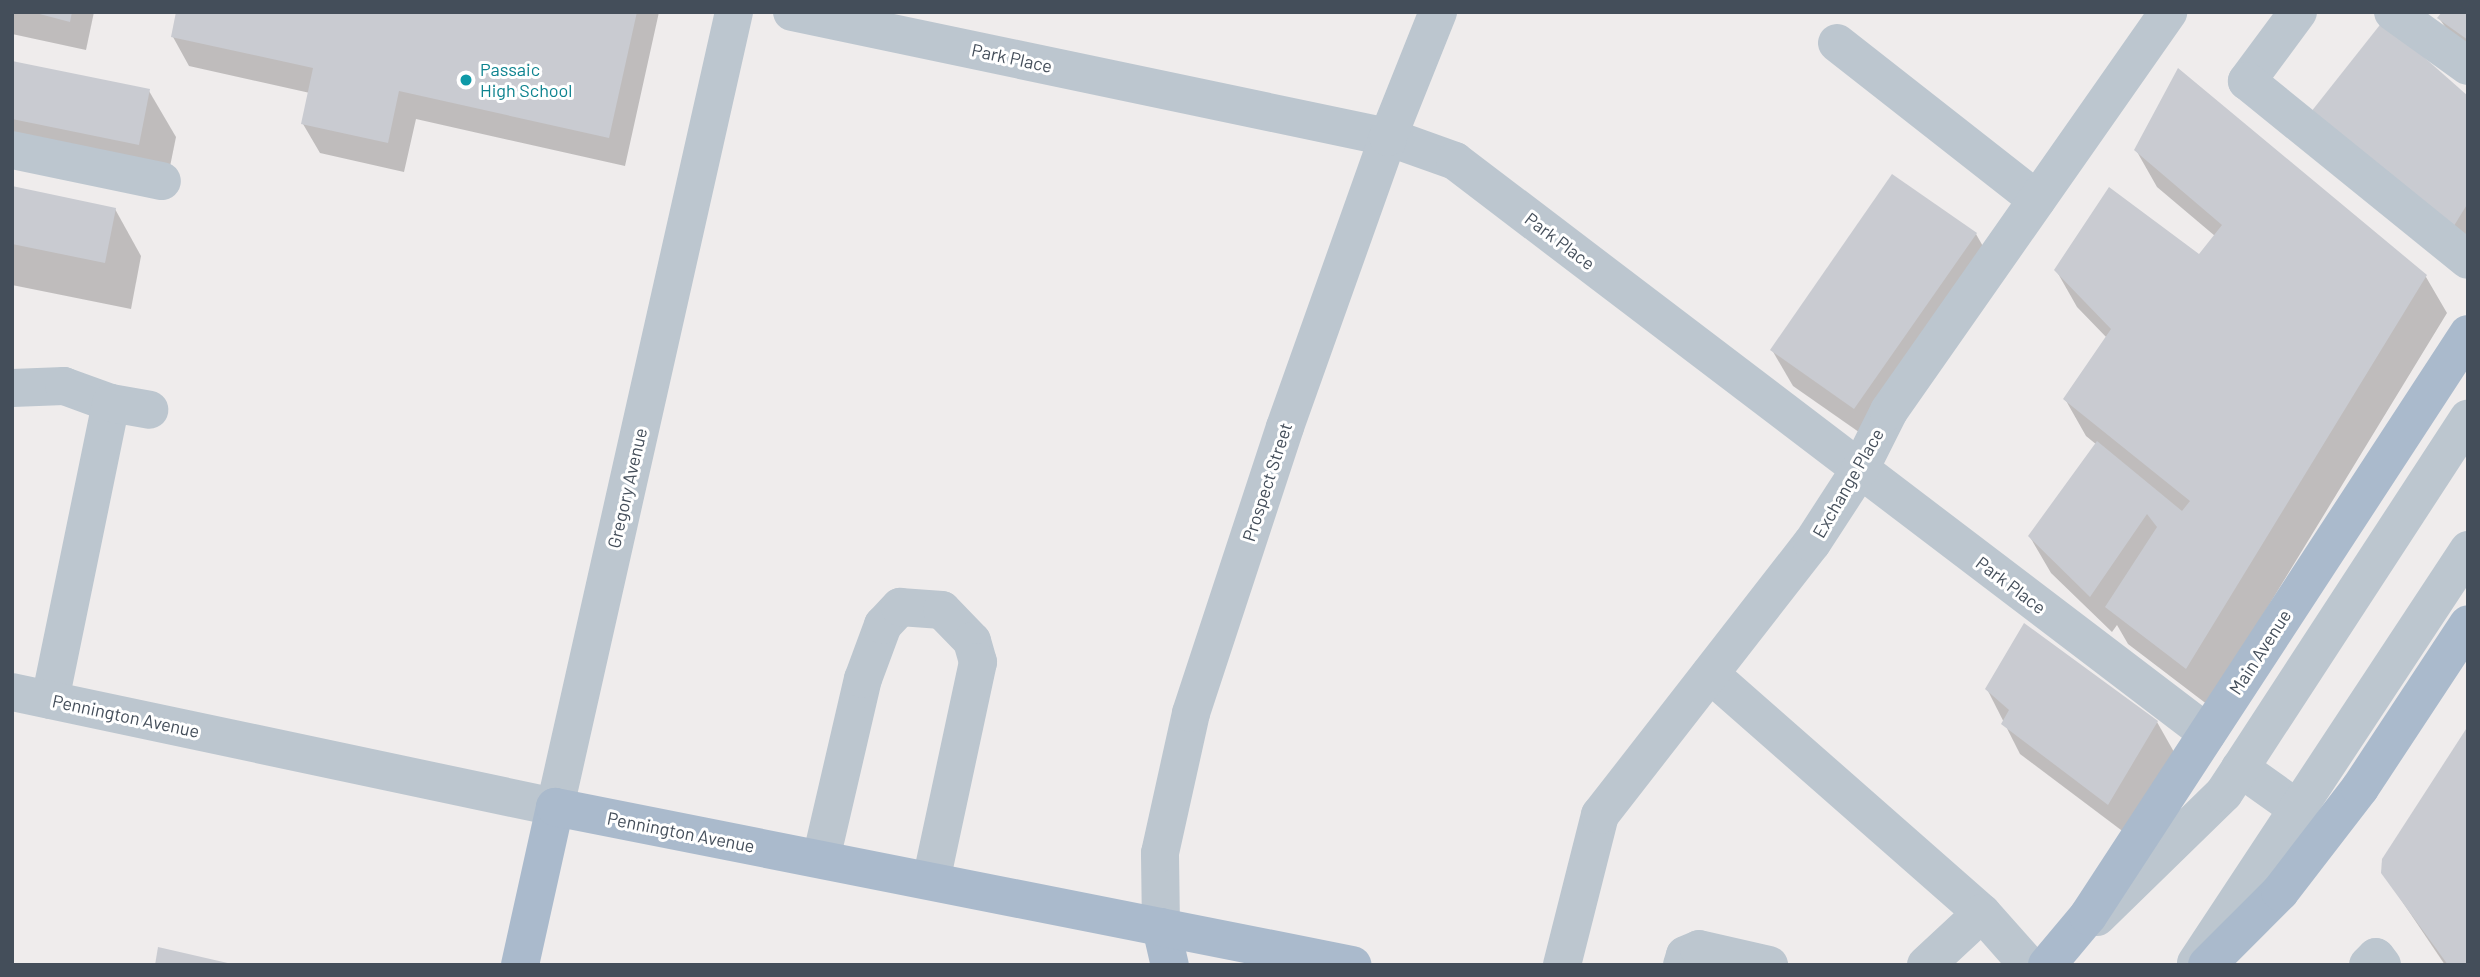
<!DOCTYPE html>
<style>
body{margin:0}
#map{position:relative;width:2480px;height:977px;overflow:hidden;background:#efecec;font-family:Barlow,sans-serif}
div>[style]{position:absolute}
.shadow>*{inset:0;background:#0003}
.building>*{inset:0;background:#c9cbd1}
.minor>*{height:38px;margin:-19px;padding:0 19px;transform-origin:19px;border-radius:19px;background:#bcc6cf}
.major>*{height:38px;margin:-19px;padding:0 19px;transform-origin:19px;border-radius:19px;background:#aabacc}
.dots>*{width:19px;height:19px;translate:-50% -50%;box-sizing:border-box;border:4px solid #fff;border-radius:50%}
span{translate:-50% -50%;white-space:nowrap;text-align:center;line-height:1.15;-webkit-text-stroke:6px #fff;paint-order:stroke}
.street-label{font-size:18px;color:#444e5a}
.culture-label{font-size:18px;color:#0d838f}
.left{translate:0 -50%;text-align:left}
.frame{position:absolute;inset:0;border:14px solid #444e5a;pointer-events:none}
</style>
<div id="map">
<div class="shadow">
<div style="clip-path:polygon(12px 12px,94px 12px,86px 50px,12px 34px)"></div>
<div style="clip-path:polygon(178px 12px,659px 12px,625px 166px,416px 119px,404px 172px,320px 153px,303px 124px,310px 93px,189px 66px,173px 37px)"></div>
<div style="clip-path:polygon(2468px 12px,2468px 60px,2439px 18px)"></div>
<div style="clip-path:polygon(12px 63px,149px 91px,176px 137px,165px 191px,12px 159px)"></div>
<div style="clip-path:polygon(2468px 99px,2468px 255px,2326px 146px)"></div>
<div style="clip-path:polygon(2136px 150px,2426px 277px,2447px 313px,2208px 705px,2128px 644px,2117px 625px,2112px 632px,2051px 573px,2030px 537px,2097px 445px,2086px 436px,2065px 399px,2107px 338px,2077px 307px,2056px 270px,2199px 257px,2215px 236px,2157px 187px)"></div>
<div style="clip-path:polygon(12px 188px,115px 209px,141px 256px,131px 309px,12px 285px)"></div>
<div style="clip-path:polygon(1976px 234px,1997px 271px,1876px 444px,1793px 386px,1772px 350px)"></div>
<div style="clip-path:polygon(1987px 689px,2157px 722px,2174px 752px,2125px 833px,2020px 754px)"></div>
<div style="clip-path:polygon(2468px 730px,2468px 965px,2445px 965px,2383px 873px)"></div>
</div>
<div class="building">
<div style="clip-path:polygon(32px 12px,72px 12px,70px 22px)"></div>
<div style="clip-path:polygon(176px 12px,637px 12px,609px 138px,399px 91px,388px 143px,301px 124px,313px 68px,171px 37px)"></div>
<div style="clip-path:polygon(2442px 12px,2468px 12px,2468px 40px,2437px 18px)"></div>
<div style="clip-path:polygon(2383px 21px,2468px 96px,2468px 203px,2452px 229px,2307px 117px)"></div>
<div style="clip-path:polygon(12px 61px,150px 89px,139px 145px,12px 119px)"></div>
<div style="clip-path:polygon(2178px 68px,2427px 275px,2186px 669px,2105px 607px,2157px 527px,2147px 514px,2090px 597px,2028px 536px,2097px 441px,2182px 511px,2190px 501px,2063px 399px,2111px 329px,2054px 270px,2109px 187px,2199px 254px,2222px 225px,2134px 150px)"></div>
<div style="clip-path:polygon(1892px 174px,1977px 233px,1854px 409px,1770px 350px)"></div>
<div style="clip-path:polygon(12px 186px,116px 208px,105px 263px,12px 244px)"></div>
<div style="clip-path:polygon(2024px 623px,2158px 721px,2108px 805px,2001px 724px,2009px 710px,1985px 689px)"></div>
<div style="clip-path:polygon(2468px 726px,2468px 961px,2465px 965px,2448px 965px,2381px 873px,2382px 859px)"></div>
<div style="clip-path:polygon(158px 947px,232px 964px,232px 965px,155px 965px)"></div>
</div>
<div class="minor">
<div style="left:792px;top:12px;width:609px;rotate:11.85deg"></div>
<div style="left:1388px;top:137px;width:71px;rotate:19.7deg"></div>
<div style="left:1455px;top:161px;width:945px;rotate:37.26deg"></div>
<div style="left:2298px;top:12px;width:86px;rotate:126.5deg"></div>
<div style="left:2247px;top:81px;width:284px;rotate:39deg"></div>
<div style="left:2393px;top:12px;width:92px;rotate:35.8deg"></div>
<div style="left:1837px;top:43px;width:254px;rotate:38.1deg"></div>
<div style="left:12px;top:150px;width:153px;rotate:11.7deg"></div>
<div style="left:12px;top:388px;width:52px;rotate:-2.2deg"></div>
<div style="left:64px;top:386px;width:50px;rotate:19.9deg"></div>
<div style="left:111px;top:403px;width:303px;rotate:101.6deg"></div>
<div style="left:111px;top:403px;width:39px;rotate:10deg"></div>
<div style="left:1710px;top:674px;width:362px;rotate:41.3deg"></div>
<div style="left:1982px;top:913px;width:69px;rotate:48.5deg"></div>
<div style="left:12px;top:692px;width:555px;rotate:11.96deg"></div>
<div style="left:555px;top:807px;width:815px;rotate:-77.31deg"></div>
<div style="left:2240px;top:768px;width:72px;rotate:35.4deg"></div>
<div style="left:821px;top:859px;width:185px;rotate:-76.9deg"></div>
<div style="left:863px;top:679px;width:58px;rotate:-69.7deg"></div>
<div style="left:883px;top:625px;width:25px;rotate:-47deg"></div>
<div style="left:900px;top:607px;width:42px;rotate:4.1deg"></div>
<div style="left:942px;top:610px;width:43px;rotate:45.9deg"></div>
<div style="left:972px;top:641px;width:22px;rotate:74deg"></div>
<div style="left:978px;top:662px;width:224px;rotate:102.1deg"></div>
<div style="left:2097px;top:917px;width:177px;rotate:-44.3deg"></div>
<div style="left:2224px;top:793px;width:447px;rotate:-56.9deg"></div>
<div style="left:1161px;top:927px;width:74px;rotate:-90.8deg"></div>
<div style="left:1160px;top:853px;width:143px;rotate:-77.5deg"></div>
<div style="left:1191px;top:713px;width:301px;rotate:-71.8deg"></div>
<div style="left:1285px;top:427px;width:308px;rotate:-70.4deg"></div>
<div style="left:1388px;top:137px;width:135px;rotate:-68.2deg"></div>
<div style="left:2196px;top:963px;width:495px;rotate:-56.6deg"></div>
<div style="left:1562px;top:965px;width:155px;rotate:-75.8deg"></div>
<div style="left:1600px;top:815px;width:345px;rotate:-52.1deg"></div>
<div style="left:1812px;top:543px;width:88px;rotate:-57deg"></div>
<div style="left:1860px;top:469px;width:65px;rotate:-63.4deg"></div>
<div style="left:1889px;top:411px;width:487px;rotate:-55deg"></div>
<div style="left:1682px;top:965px;width:10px;rotate:-73deg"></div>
<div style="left:1685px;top:955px;width:15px;rotate:-23deg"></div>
<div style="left:1699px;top:949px;width:72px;rotate:12.9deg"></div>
<div style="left:1926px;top:965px;width:76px;rotate:-42.9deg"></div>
<div style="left:2368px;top:965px;width:11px;rotate:-45deg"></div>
<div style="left:2376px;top:957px;width:10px;rotate:53deg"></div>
</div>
<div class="major">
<div style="left:1161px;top:927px;width:39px;rotate:77deg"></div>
<div style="left:520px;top:965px;width:162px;rotate:-77.5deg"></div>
<div style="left:555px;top:807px;width:813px;rotate:11.21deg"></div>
<div style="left:2047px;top:965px;width:64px;rotate:-50.1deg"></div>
<div style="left:2088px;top:916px;width:695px;rotate:-56.86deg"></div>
<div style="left:2207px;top:965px;width:103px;rotate:-45deg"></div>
<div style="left:2280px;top:892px;width:131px;rotate:-52.4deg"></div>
<div style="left:2360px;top:788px;width:196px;rotate:-56.6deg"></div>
</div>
<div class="dots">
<div style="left:466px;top:80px;background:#0f9aa8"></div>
</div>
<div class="street-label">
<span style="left:1012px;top:58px;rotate:12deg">Park Place</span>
<span style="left:1560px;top:241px;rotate:37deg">Park Place</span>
<span style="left:1267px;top:482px;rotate:-72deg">Prospect Street</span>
<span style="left:1848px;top:483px;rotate:-60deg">Exchange Place</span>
<span style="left:627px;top:488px;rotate:-77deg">Gregory Avenue</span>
<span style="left:2011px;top:585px;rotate:37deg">Park Place</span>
<span style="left:2260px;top:652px;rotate:-57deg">Main Avenue</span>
<span style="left:126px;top:716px;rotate:12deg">Pennington Avenue</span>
<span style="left:681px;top:832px;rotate:11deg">Pennington Avenue</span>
</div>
<div class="culture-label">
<span class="left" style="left:480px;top:80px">Passaic<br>High School</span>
</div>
<div class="frame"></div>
</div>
